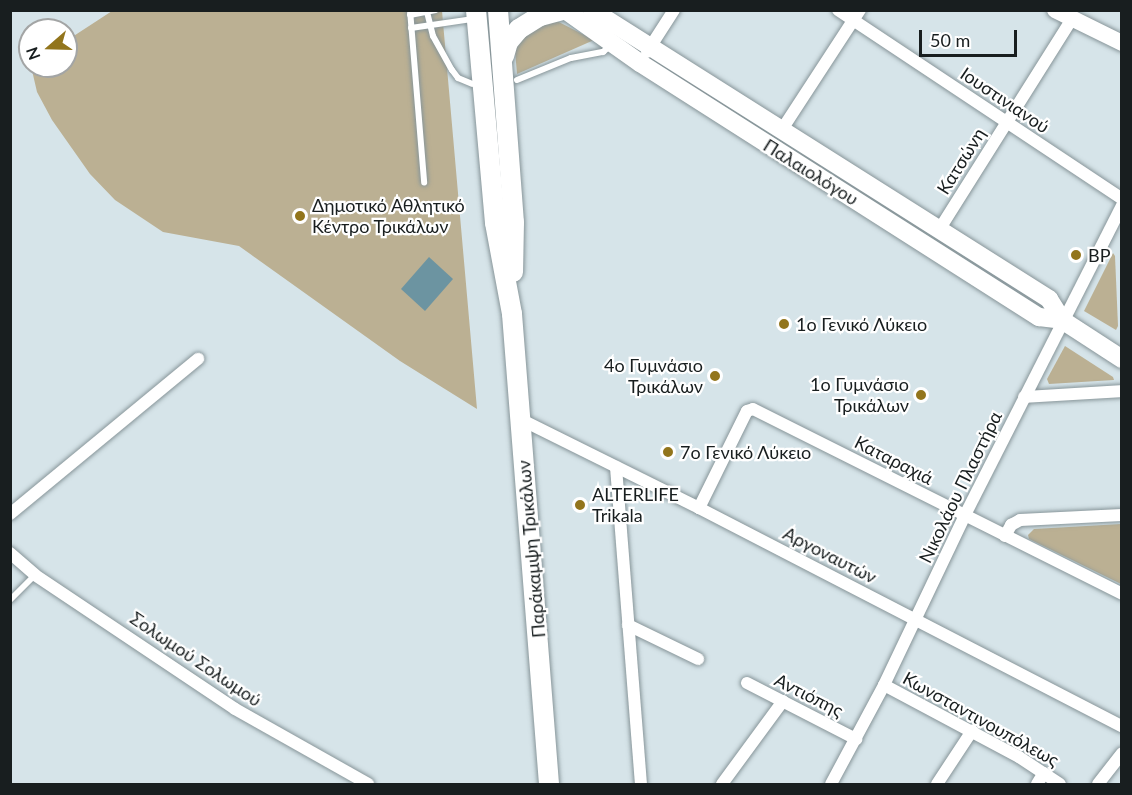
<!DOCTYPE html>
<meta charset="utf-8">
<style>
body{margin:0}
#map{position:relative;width:1132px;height:795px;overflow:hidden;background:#d6e4e9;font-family:Lato,sans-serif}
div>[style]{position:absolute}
.green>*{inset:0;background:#bbb093}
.water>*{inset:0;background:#6c94a1}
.roads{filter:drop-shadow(0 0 2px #879599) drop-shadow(0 0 2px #879599)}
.service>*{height:6px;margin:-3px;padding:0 3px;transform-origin:3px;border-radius:3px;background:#fff}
.minor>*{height:12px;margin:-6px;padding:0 6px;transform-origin:6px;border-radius:6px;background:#fff}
.tertiary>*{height:16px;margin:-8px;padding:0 8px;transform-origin:8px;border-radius:8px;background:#fff}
.secondary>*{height:18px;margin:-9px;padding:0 9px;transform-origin:9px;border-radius:9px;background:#fff}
.primary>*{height:20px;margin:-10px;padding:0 10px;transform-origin:10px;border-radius:10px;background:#fff}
.dots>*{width:16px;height:16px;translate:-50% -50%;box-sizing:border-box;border:3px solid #fff;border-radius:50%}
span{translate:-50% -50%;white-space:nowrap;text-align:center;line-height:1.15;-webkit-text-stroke:4.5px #fff;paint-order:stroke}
.street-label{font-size:18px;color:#181e1f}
.poi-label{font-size:18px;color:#181e1f}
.left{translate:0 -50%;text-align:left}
.right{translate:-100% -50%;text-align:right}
.frame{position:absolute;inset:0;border:12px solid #181e1f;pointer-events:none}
.north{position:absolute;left:18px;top:18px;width:60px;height:60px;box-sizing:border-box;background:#fff;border:2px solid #a3a5a5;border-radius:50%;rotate:250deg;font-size:16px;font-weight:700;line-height:24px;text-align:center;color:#181e1f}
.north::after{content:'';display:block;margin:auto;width:21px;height:27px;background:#92751c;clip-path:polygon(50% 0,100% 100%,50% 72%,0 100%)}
.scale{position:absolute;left:919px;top:30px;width:98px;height:27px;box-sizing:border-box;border:3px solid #181e1f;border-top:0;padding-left:8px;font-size:18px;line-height:21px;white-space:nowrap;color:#181e1f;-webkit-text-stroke:4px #fff;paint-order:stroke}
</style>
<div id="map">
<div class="green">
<div style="clip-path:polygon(112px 11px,442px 11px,477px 409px,400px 361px,239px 246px,163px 232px,115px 200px,90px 174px,52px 120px,37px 92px,31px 66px,66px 66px,66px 41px)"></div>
<div style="clip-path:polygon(553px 19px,594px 40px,517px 74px,515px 50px,521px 36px)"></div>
<div style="clip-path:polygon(1113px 253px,1115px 256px,1118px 326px,1116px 330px,1084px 311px)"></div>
<div style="clip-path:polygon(1065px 346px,1113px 377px,1114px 380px,1049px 384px,1047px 379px)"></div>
<div style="clip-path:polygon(1121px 524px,1121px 584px,1029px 539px,1028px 535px,1034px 529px)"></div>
</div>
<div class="water">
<div style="clip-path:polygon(429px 257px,453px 279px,425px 311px,401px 289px)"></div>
</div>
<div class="roads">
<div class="service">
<div style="left:410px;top:10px;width:173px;rotate:85.3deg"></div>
<div style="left:427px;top:12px;width:25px;rotate:76deg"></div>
<div style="left:433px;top:36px;width:39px;rotate:61deg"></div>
<div style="left:452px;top:70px;width:10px;rotate:53deg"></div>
<div style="left:458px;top:78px;width:15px;rotate:23deg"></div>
<div style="left:410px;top:15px;width:26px;rotate:-11deg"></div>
<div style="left:411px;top:28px;width:63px;rotate:-8.3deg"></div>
<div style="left:517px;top:80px;width:58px;rotate:-22.2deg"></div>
<div style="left:571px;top:58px;width:33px;rotate:-11deg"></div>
<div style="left:603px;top:52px;width:11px;rotate:-41deg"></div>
<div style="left:10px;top:600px;width:35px;rotate:-45deg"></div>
</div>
<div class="minor">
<div style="left:838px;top:10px;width:341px;rotate:33.6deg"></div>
<div style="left:647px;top:52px;width:50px;rotate:-57.3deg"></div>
<div style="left:781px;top:131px;width:145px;rotate:-56.9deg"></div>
<div style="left:939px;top:230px;width:248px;rotate:-57.8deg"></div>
<div style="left:1024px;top:397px;width:98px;rotate:-3.5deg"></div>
<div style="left:520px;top:419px;width:200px;rotate:26.4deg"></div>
<div style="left:699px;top:508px;width:476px;rotate:27.3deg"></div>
<div style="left:616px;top:467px;width:318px;rotate:85.5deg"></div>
<div style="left:699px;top:508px;width:108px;rotate:-63.7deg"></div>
<div style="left:747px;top:411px;width:6px;rotate:-18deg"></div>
<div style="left:753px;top:409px;width:413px;rotate:26.6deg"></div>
<div style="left:10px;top:514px;width:244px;rotate:-39.5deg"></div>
<div style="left:1005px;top:536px;width:13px;rotate:-61deg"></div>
<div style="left:1011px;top:525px;width:10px;rotate:-29deg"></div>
<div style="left:1020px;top:520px;width:102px;rotate:-2.8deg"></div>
<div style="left:10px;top:553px;width:33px;rotate:41deg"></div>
<div style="left:35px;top:575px;width:241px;rotate:33.8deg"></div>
<div style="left:235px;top:709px;width:153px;rotate:29.4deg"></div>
<div style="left:628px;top:625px;width:78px;rotate:25.9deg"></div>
<div style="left:747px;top:683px;width:123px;rotate:27.2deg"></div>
<div style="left:884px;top:685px;width:153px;rotate:28.1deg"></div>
<div style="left:1019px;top:757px;width:49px;rotate:33.4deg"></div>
<div style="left:722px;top:784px;width:103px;rotate:-53.7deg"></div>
<div style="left:831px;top:784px;width:112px;rotate:-61.8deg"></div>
<div style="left:884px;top:685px;width:188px;rotate:-64.5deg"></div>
<div style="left:965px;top:515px;width:347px;rotate:-63.1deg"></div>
<div style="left:937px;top:784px;width:64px;rotate:-56.6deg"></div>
<div style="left:1037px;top:784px;width:13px;rotate:-58deg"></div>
<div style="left:1098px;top:784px;width:39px;rotate:-52deg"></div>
</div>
<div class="tertiary">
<div style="left:1055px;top:10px;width:75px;rotate:26.2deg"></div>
</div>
<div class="secondary">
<div style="left:565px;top:10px;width:92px;rotate:35.2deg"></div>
<div style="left:640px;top:63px;width:473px;rotate:32.5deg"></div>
<div style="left:1039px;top:317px;width:23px;rotate:7deg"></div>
<div style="left:592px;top:10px;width:541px;rotate:32.31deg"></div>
<div style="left:1049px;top:299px;width:25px;rotate:58deg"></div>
<div style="left:1062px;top:320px;width:72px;rotate:33deg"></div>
</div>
<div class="primary">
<div style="left:476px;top:10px;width:214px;rotate:84.9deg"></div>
<div style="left:495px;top:223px;width:93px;rotate:79.4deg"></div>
<div style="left:512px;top:314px;width:471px;rotate:85.5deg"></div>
<div style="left:498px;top:10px;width:213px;rotate:85.7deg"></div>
<div style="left:514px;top:222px;width:50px;rotate:91.1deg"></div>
<div style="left:504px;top:56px;width:15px;rotate:-74deg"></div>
<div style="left:508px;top:42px;width:17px;rotate:-50deg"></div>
<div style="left:519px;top:29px;width:25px;rotate:-32deg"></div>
<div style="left:540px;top:16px;width:23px;rotate:-15deg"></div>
</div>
</div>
<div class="dots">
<div style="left:300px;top:216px;background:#92751c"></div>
<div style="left:1076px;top:255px;background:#92751c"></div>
<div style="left:784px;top:324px;background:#92751c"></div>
<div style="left:715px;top:376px;background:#92751c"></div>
<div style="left:921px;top:395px;background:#92751c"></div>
<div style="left:668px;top:452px;background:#92751c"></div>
<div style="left:580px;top:505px;background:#92751c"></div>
</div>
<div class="street-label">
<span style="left:1005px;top:100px;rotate:34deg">Ιουστινιανού</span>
<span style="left:961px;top:161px;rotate:-58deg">Κατσώνη</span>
<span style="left:811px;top:172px;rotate:32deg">Παλαιολόγου</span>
<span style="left:894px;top:460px;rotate:27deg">Καταραχιά</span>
<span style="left:960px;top:487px;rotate:-64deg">Νικολάου Πλαστήρα</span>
<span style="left:531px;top:549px;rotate:-95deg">Παράκαμψη Τρικάλων</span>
<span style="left:830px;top:555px;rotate:27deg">Αργοναυτών</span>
<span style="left:196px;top:659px;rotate:34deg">Σολωμού Σολωμού</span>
<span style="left:809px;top:695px;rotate:27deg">Αντιόπης</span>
<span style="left:981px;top:719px;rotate:29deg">Κωνσταντινουπόλεως</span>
</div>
<div class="poi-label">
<span class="left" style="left:312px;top:216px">Δημοτικό Αθλητικό<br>Κέντρο Τρικάλων</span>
<span class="left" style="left:1088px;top:255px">BP</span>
<span class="left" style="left:796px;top:324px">1ο Γενικό Λύκειο</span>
<span class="right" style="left:703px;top:376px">4ο Γυμνάσιο<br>Τρικάλων</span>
<span class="right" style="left:909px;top:395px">1ο Γυμνάσιο<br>Τρικάλων</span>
<span class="left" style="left:680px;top:452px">7ο Γενικό Λύκειο</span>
<span class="left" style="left:592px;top:505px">ALTERLIFE<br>Trikala</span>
</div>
<div class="frame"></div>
<div class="north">N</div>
<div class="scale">50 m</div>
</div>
